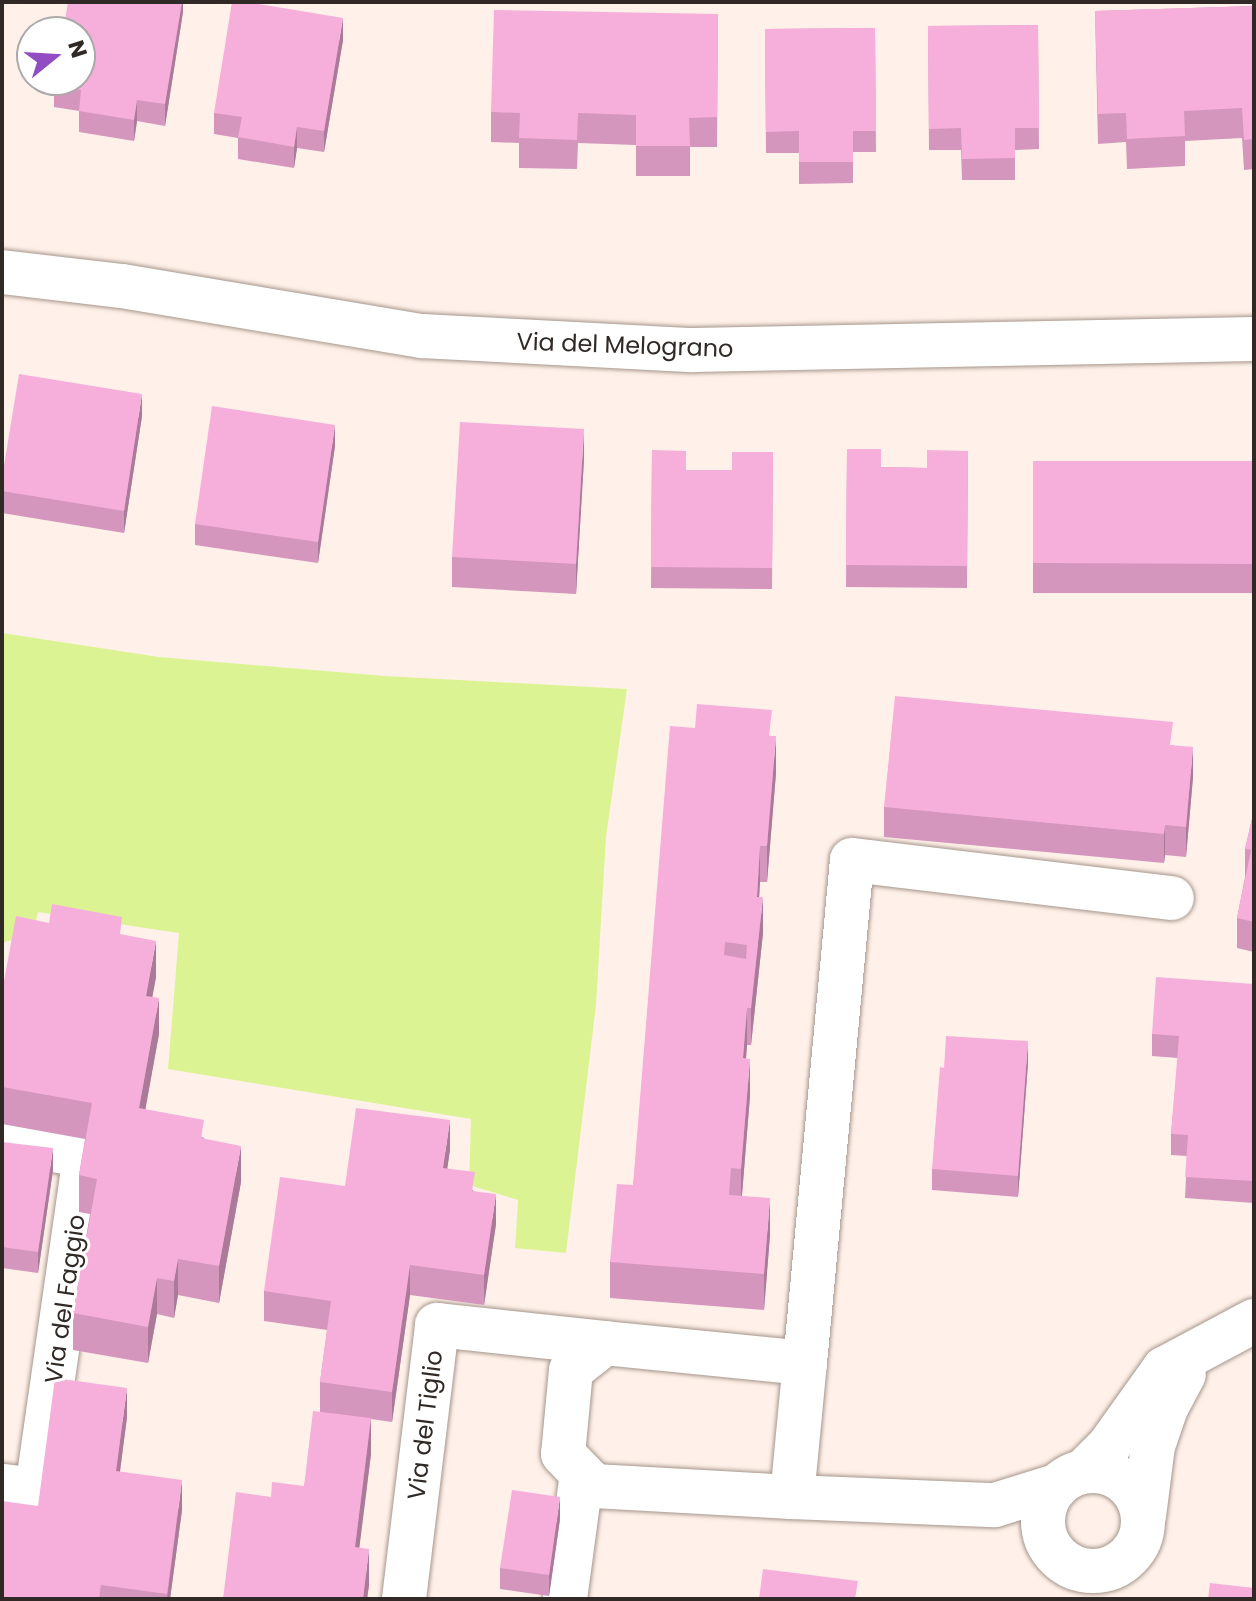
<!DOCTYPE html>
<style>
body{margin:0}
#map{position:relative;width:1256px;height:1601px;overflow:hidden;background:#fff1e9;font-family:Poppins,sans-serif}
div>[style]{position:absolute}
.green>*{inset:0;background:#dcf394}
.roads{filter:drop-shadow(0 0 2px #a6968c) drop-shadow(0 0 2px #a6968c)}
.minor>*{height:44px;margin:-22px;padding:0 22px;transform-origin:22px;border-radius:22px;background:#fff}
.minor>.ring{margin:-22px;padding:0;box-sizing:content-box;background:none;border:44px solid #fff;border-radius:50%}
.wall>*{inset:0;background:#d496bc}
.shaded-wall>*{inset:0;background:#ac7a99}
.building>*{inset:0;background:#f6afdb}
span{translate:-50% -50%;white-space:nowrap;text-align:center;line-height:1.15;-webkit-text-stroke:6px #fff;paint-order:stroke}
.street-label{font-size:24px;color:#302925}
.frame{position:absolute;inset:0;border:4px solid #302925;pointer-events:none}
.north{position:absolute;left:16px;top:16px;width:80px;height:80px;box-sizing:border-box;background:#fff;border:2px solid #aca9a8;border-radius:50%;rotate:72deg;font-size:22px;font-weight:700;line-height:32px;text-align:center;color:#302925}
.north::after{content:'';display:block;margin:auto;width:28px;height:36px;background:#914dc1;clip-path:polygon(50% 0,100% 100%,50% 72%,0 100%)}
</style>
<div id="map">
<div class="green">
<div style="clip-path:polygon(2px 633px,159px 657px,385px 676px,627px 689px,606px 837px,596px 1005px,566px 1253px,515px 1248px,518px 1200px,469px 1185px,471px 1119px,168px 1069px,179px 933px,38px 912px,33px 933px,2px 943px)"></div>
</div>
<div class="roads">
<div class="minor">
<div style="left:2px;top:272px;width:121px;rotate:6.7deg"></div>
<div style="left:122px;top:286px;width:304px;rotate:9.5deg"></div>
<div style="left:422px;top:336px;width:271px;rotate:3deg"></div>
<div style="left:693px;top:350px;width:561px;rotate:-1.12deg"></div>
<div style="left:2px;top:1140px;width:85px;rotate:10.9deg"></div>
<div style="left:85px;top:1156px;width:337px;rotate:98.2deg"></div>
<div style="left:37px;top:1490px;width:35px;rotate:-173deg"></div>
<div style="left:805px;top:1363px;width:505px;rotate:-84.66deg"></div>
<div style="left:852px;top:860px;width:322px;rotate:6.8deg"></div>
<div class="ring" style="left:1043px;top:1471px;width:56px;height:56px"></div>
<div style="left:1084px;top:1471px;width:35px;rotate:-45deg"></div>
<div style="left:1109px;top:1446px;width:95px;rotate:-54.5deg"></div>
<div style="left:1164px;top:1369px;width:102px;rotate:-28.1deg"></div>
<div style="left:792px;top:1497px;width:135px;rotate:-84.5deg"></div>
<div style="left:805px;top:1363px;width:201px;rotate:-174.3deg"></div>
<div style="left:605px;top:1343px;width:43px;rotate:141.5deg"></div>
<div style="left:571px;top:1370px;width:84px;rotate:95.4deg"></div>
<div style="left:563px;top:1454px;width:45px;rotate:45.9deg"></div>
<div style="left:594px;top:1486px;width:198px;rotate:3.2deg"></div>
<div style="left:792px;top:1497px;width:203px;rotate:2.3deg"></div>
<div style="left:995px;top:1505px;width:64px;rotate:-17.3deg"></div>
<div style="left:1144px;top:1516px;width:71px;rotate:-82.7deg"></div>
<div style="left:1153px;top:1446px;width:40px;rotate:-71.1deg"></div>
<div style="left:1166px;top:1408px;width:38px;rotate:-62deg"></div>
<div style="left:404px;top:1599px;width:276px;rotate:-83.1deg"></div>
<div style="left:437px;top:1325px;width:169px;rotate:6.1deg"></div>
<div style="left:565px;top:1599px;width:126px;rotate:-82.3deg"></div>
</div>
</div>
<div class="wall">
<div style="clip-path:polygon(183px 2px,183px 12px,165px 126px,137px 121px,134px 141px,79px 132px,79px 111px,54px 107px,54px 86px)"></div>
<div style="clip-path:polygon(1254px 6px,1254px 169px,1244px 170px,1242px 138px,1185px 141px,1185px 166px,1127px 169px,1126px 142px,1098px 144px,1095px 11px)"></div>
<div style="clip-path:polygon(718px 14px,717px 147px,690px 147px,690px 176px,636px 176px,636px 145px,578px 143px,577px 169px,519px 168px,519px 143px,491px 142px,491px 112px)"></div>
<div style="clip-path:polygon(1038px 25px,1039px 149px,1015px 150px,1015px 180px,962px 180px,961px 150px,929px 150px,928px 26px)"></div>
<div style="clip-path:polygon(875px 28px,876px 152px,853px 152px,853px 183px,799px 184px,799px 153px,766px 153px,765px 29px)"></div>
<div style="clip-path:polygon(343px 40px,324px 152px,297px 148px,294px 168px,238px 159px,238px 138px,214px 134px,214px 113px)"></div>
<div style="clip-path:polygon(142px 416px,124px 533px,2px 513px,2px 478px)"></div>
<div style="clip-path:polygon(335px 446px,318px 563px,195px 545px,195px 524px)"></div>
<div style="clip-path:polygon(847px 449px,881px 467px,927px 468px,968px 451px,967px 588px,846px 587px)"></div>
<div style="clip-path:polygon(652px 450px,686px 470px,732px 470px,732px 452px,773px 452px,772px 589px,651px 588px)"></div>
<div style="clip-path:polygon(584px 459px,576px 594px,452px 587px,452px 557px)"></div>
<div style="clip-path:polygon(1033px 461px,1254px 461px,1254px 593px,1033px 593px)"></div>
<div style="clip-path:polygon(695px 728px,772px 736px,776px 773px,767px 882px,760px 882px,759px 897px,763px 933px,751px 1045px,747px 1045px,746px 1059px,750px 1096px,742px 1196px,770px 1235px,764px 1310px,610px 1298px,610px 1262px,633px 1185px)"></div>
<div style="clip-path:polygon(1173px 745px,1193px 777px,1186px 857px,1165px 855px,1164px 863px,884px 837px,884px 807px)"></div>
<div style="clip-path:polygon(1254px 810px,1254px 952px,1237px 948px,1237px 918px,1245px 877px,1245px 849px)"></div>
<div style="clip-path:polygon(122px 935px,156px 977px,152px 997px,159px 1034px,145px 1109px,204px 1138px,241px 1182px,219px 1303px,178px 1295px,174px 1318px,157px 1314px,148px 1363px,73px 1350px,73px 1313px,90px 1214px,79px 1212px,79px 1175px,85px 1139px,2px 1124px,2px 992px)"></div>
<div style="clip-path:polygon(1254px 984px,1254px 1203px,1185px 1198px,1187px 1156px,1171px 1155px,1171px 1134px,1178px 1058px,1152px 1056px,1152px 1034px)"></div>
<div style="clip-path:polygon(1028px 1063px,1018px 1197px,932px 1190px,932px 1169px)"></div>
<div style="clip-path:polygon(2px 1142px,53px 1170px,38px 1273px,2px 1268px)"></div>
<div style="clip-path:polygon(450px 1150px,447px 1168px,475px 1192px,496px 1224px,484px 1305px,410px 1295px,392px 1422px,371px 1419px,371px 1454px,359px 1547px,369px 1585px,367px 1599px,223px 1599px,271px 1497px,304px 1486px,320px 1412px,320px 1382px,327px 1330px,264px 1321px,264px 1291px,345px 1186px)"></div>
<div style="clip-path:polygon(127px 1417px,120px 1472px,182px 1510px,170px 1599px,2px 1599px,38px 1506px)"></div>
<div style="clip-path:polygon(560px 1519px,549px 1596px,500px 1589px,500px 1568px)"></div>
</div>
<div class="shaded-wall">
<div style="clip-path:polygon(182px 2px,183px 2px,183px 12px,165px 126px,165px 104px)"></div>
<div style="clip-path:polygon(343px 18px,343px 40px,324px 152px,324px 131px)"></div>
<div style="clip-path:polygon(137px 100px,137px 121px,134px 141px,134px 120px)"></div>
<div style="clip-path:polygon(297px 127px,297px 148px,294px 168px,294px 147px)"></div>
<div style="clip-path:polygon(142px 394px,142px 416px,124px 533px,124px 511px)"></div>
<div style="clip-path:polygon(335px 425px,335px 446px,318px 563px,318px 542px)"></div>
<div style="clip-path:polygon(584px 429px,584px 459px,576px 594px,576px 564px)"></div>
<div style="clip-path:polygon(776px 736px,776px 773px,767px 882px,767px 846px)"></div>
<div style="clip-path:polygon(1193px 747px,1193px 777px,1186px 857px,1186px 827px)"></div>
<div style="clip-path:polygon(1165px 825px,1165px 855px,1164px 863px,1164px 834px)"></div>
<div style="clip-path:polygon(760px 846px,760px 882px,757px 933px,757px 897px)"></div>
<div style="clip-path:polygon(763px 897px,763px 933px,751px 1045px,751px 1008px)"></div>
<div style="clip-path:polygon(156px 941px,156px 977px,146px 1032px,146px 996px)"></div>
<div style="clip-path:polygon(159px 998px,159px 1034px,139px 1145px,139px 1108px)"></div>
<div style="clip-path:polygon(747px 1008px,747px 1045px,743px 1095px,743px 1058px)"></div>
<div style="clip-path:polygon(1028px 1041px,1028px 1063px,1018px 1197px,1018px 1176px)"></div>
<div style="clip-path:polygon(750px 1059px,750px 1096px,741px 1206px,741px 1169px)"></div>
<div style="clip-path:polygon(450px 1120px,450px 1150px,443px 1198px,443px 1168px)"></div>
<div style="clip-path:polygon(241px 1146px,241px 1182px,219px 1303px,219px 1266px)"></div>
<div style="clip-path:polygon(53px 1148px,53px 1170px,38px 1273px,38px 1252px)"></div>
<div style="clip-path:polygon(496px 1194px,496px 1224px,484px 1305px,484px 1275px)"></div>
<div style="clip-path:polygon(770px 1198px,770px 1235px,764px 1310px,764px 1274px)"></div>
<div style="clip-path:polygon(178px 1259px,178px 1295px,174px 1318px,174px 1281px)"></div>
<div style="clip-path:polygon(410px 1265px,410px 1295px,392px 1422px,392px 1392px)"></div>
<div style="clip-path:polygon(157px 1278px,157px 1314px,148px 1363px,148px 1327px)"></div>
<div style="clip-path:polygon(127px 1388px,127px 1417px,116px 1501px,116px 1471px)"></div>
<div style="clip-path:polygon(371px 1418px,371px 1454px,355px 1583px,355px 1547px)"></div>
<div style="clip-path:polygon(182px 1480px,182px 1510px,170px 1599px,167px 1599px)"></div>
<div style="clip-path:polygon(560px 1497px,560px 1519px,549px 1596px,549px 1575px)"></div>
<div style="clip-path:polygon(369px 1549px,369px 1585px,367px 1599px,363px 1599px)"></div>
</div>
<div class="building">
<div style="clip-path:polygon(68px 2px,182px 2px,165px 104px,137px 100px,134px 120px,79px 111px,81px 90px,54px 86px,55px 80px,80px 80px,80px 32px,63px 32px)"></div>
<div style="clip-path:polygon(232px 2px,247px 2px,343px 18px,324px 131px,297px 127px,294px 147px,238px 137px,242px 117px,214px 113px)"></div>
<div style="clip-path:polygon(1254px 6px,1254px 139px,1244px 140px,1242px 108px,1184px 111px,1185px 136px,1127px 139px,1126px 113px,1098px 114px,1095px 11px)"></div>
<div style="clip-path:polygon(494px 10px,718px 14px,717px 117px,689px 118px,690px 146px,636px 146px,636px 115px,578px 113px,577px 140px,519px 138px,520px 113px,491px 112px)"></div>
<div style="clip-path:polygon(1038px 25px,1039px 128px,1015px 128px,1015px 158px,962px 159px,961px 128px,929px 129px,928px 26px)"></div>
<div style="clip-path:polygon(875px 28px,876px 131px,853px 131px,853px 162px,799px 162px,799px 131px,766px 132px,765px 29px)"></div>
<div style="clip-path:polygon(19px 374px,142px 394px,124px 511px,2px 491px,2px 478px)"></div>
<div style="clip-path:polygon(212px 406px,335px 425px,318px 542px,195px 524px)"></div>
<div style="clip-path:polygon(460px 422px,584px 429px,576px 564px,452px 557px)"></div>
<div style="clip-path:polygon(847px 449px,881px 449px,881px 467px,927px 468px,927px 450px,968px 451px,967px 566px,846px 565px)"></div>
<div style="clip-path:polygon(652px 450px,686px 451px,686px 470px,732px 470px,732px 452px,773px 452px,772px 568px,651px 567px)"></div>
<div style="clip-path:polygon(1033px 461px,1254px 461px,1254px 564px,1033px 563px)"></div>
<div style="clip-path:polygon(895px 696px,1173px 722px,1170px 745px,1193px 747px,1186px 827px,1165px 825px,1164px 834px,884px 807px)"></div>
<div style="clip-path:polygon(evenodd,697px 704px,772px 710px,769px 736px,776px 736px,767px 846px,760px 846px,757px 897px,763px 897px,751px 1008px,747px 1008px,743px 1058px,750px 1059px,741px 1169px,731px 1168px,729px 1195px,770px 1198px,764px 1274px,610px 1262px,617px 1184px,633px 1185px,670px 726px,695px 728px,697px 704px,725px 942px,747px 945px,746px 959px,724px 955px,725px 942px)"></div>
<div style="clip-path:polygon(1254px 810px,1254px 922px,1237px 918px,1251px 850px,1245px 849px)"></div>
<div style="clip-path:polygon(52px 904px,122px 917px,120px 934px,156px 941px,146px 996px,159px 998px,139px 1108px,204px 1120px,201px 1138px,241px 1146px,219px 1266px,178px 1259px,174px 1281px,157px 1278px,148px 1327px,73px 1313px,97px 1179px,79px 1175px,92px 1103px,2px 1087px,2px 992px,16px 916px,49px 923px)"></div>
<div style="clip-path:polygon(1156px 977px,1254px 984px,1254px 1181px,1185px 1177px,1188px 1135px,1171px 1134px,1179px 1036px,1152px 1034px)"></div>
<div style="clip-path:polygon(946px 1036px,1028px 1041px,1018px 1176px,932px 1169px,940px 1067px,944px 1068px)"></div>
<div style="clip-path:polygon(356px 1108px,450px 1120px,443px 1168px,475px 1172px,472px 1191px,496px 1194px,484px 1275px,410px 1265px,392px 1392px,320px 1382px,331px 1301px,264px 1291px,280px 1177px,345px 1186px)"></div>
<div style="clip-path:polygon(2px 1142px,53px 1148px,38px 1252px,2px 1247px)"></div>
<div style="clip-path:polygon(55px 1378px,127px 1388px,116px 1471px,182px 1480px,167px 1594px,101px 1585px,99px 1599px,2px 1599px,2px 1501px,38px 1506px)"></div>
<div style="clip-path:polygon(313px 1411px,371px 1418px,355px 1547px,369px 1549px,363px 1599px,223px 1599px,236px 1492px,271px 1497px,272px 1482px,304px 1486px)"></div>
<div style="clip-path:polygon(512px 1490px,560px 1497px,549px 1575px,500px 1568px)"></div>
<div style="clip-path:polygon(763px 1569px,858px 1581px,855px 1599px,759px 1599px)"></div>
<div style="clip-path:polygon(1210px 1583px,1254px 1588px,1254px 1599px,1208px 1599px)"></div>
</div>
<div class="street-label">
<span style="left:625px;top:345px;rotate:2deg">Via del Melograno</span>
<span style="left:65px;top:1299px;rotate:-82deg">Via del Faggio</span>
<span style="left:425px;top:1425px;rotate:-83deg">Via del Tiglio</span>
</div>
<div class="frame"></div>
<div class="north">N</div>
</div>
